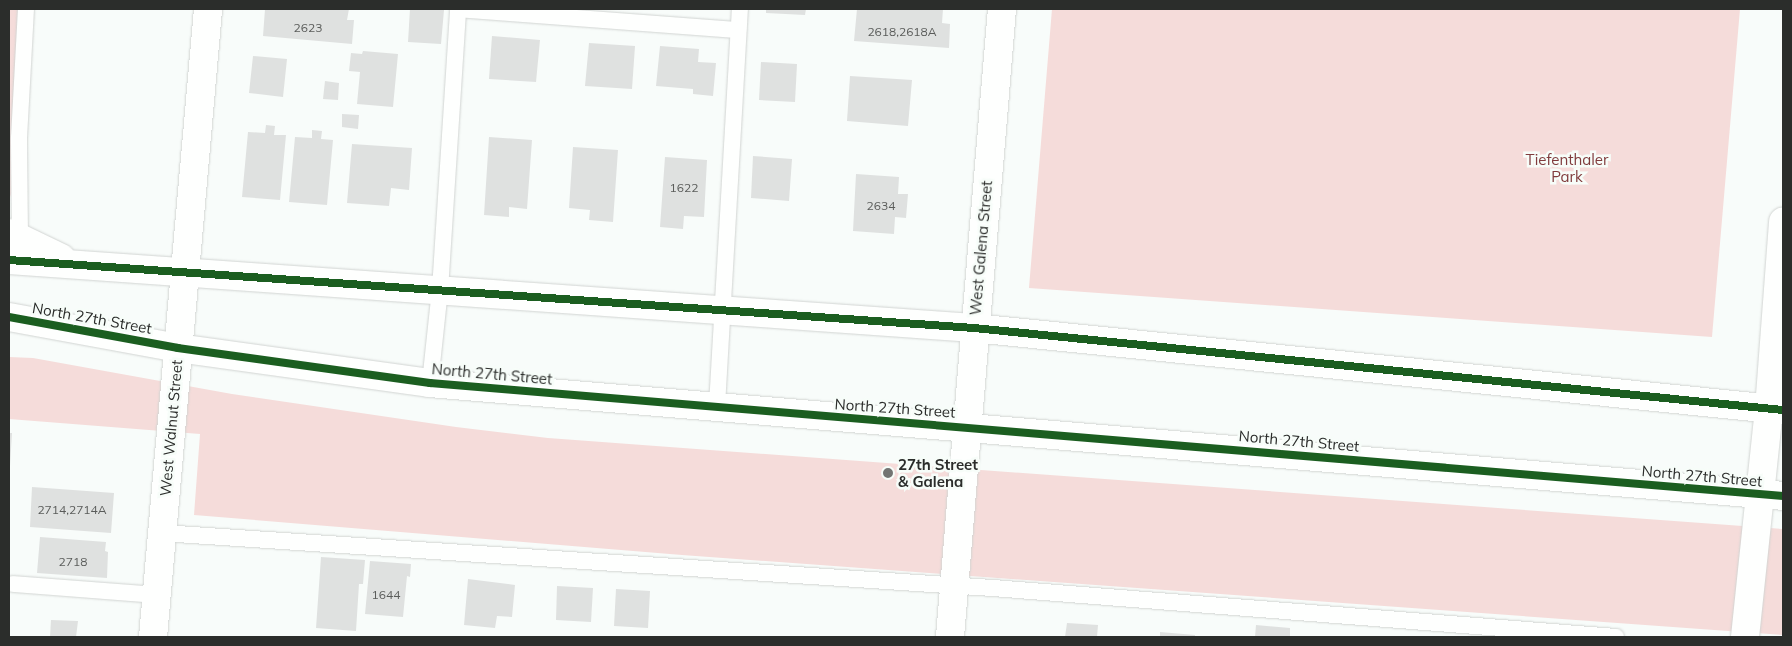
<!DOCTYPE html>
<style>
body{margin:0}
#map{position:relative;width:1792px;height:646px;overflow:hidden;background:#f8fcfa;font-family:Mulish,sans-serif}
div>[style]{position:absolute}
.green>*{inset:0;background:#f5dcda}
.building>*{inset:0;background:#dfe1e0}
.roads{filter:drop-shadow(0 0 1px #d1d4d2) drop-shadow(0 0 1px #d1d4d2)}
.service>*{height:16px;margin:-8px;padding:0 8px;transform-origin:8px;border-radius:8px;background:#fefffe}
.minor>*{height:28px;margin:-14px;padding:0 14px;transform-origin:14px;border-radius:14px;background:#fefffe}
.secondary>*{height:28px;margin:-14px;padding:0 14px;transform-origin:14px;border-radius:14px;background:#fefffe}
.cycleway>*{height:8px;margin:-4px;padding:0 4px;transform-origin:4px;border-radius:4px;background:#1b5e20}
.dots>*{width:14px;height:14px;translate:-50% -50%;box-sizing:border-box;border:2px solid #f7fdf9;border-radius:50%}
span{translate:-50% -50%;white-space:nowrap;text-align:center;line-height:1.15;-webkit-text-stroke:5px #f7fdf9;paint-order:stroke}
.number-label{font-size:12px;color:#5a5c5a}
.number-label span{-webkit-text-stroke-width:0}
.park-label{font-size:15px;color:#803c3d}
.street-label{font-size:15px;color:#2b2d2b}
.poi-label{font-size:15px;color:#2b2d2b;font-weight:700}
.left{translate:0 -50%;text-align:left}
.frame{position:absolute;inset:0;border:10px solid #2b2d2b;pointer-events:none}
</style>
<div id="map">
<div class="green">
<div style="clip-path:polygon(9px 9px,21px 9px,13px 189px,9px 200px)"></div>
<div style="clip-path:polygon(1052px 9px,1740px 9px,1712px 337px,1029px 288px)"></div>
<div style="clip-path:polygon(9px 357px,33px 358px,232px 394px,456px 427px,548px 438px,1783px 529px,1783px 635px,682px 555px,194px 515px,200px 434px,9px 419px)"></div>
</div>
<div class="building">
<div style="clip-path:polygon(265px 9px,349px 9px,347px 20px,354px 20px,352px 44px,263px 36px)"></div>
<div style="clip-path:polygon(410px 9px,444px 10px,441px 44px,408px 42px)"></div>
<div style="clip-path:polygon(766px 9px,806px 9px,805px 15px,766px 13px)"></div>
<div style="clip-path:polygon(857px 9px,943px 9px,942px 23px,950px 24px,949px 48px,854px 41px)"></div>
<div style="clip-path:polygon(492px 36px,540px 40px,536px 82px,489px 79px)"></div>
<div style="clip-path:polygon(589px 43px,635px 46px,632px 89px,585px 86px)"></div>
<div style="clip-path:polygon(660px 46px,699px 49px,698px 62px,716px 63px,713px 96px,693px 94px,693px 89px,656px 86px)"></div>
<div style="clip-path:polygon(363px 51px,398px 54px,393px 107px,357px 104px,360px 72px,349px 71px,351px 53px,362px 54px)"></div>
<div style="clip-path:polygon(253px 56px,287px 59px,283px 97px,249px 93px)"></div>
<div style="clip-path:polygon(761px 62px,797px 64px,795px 102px,759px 100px)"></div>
<div style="clip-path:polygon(850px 76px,912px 80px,908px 126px,847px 121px)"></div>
<div style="clip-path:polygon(325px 81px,339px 83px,338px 100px,323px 99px)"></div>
<div style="clip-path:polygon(342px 114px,359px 115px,358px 129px,342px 127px)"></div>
<div style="clip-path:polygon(266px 125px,275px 126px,274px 135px,286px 135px,280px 200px,242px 197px,248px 132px,265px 133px)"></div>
<div style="clip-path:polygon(312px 130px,322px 131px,321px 139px,333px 140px,327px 205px,289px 202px,295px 137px,312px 138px)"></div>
<div style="clip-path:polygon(489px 137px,532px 140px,527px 209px,509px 207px,509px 217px,484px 215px)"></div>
<div style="clip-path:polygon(352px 144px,412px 148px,409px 190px,391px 188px,389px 206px,347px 203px)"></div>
<div style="clip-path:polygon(573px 147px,618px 150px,613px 222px,589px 220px,590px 210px,569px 208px)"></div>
<div style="clip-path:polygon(753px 156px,792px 159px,789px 201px,751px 198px)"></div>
<div style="clip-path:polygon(665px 157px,707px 160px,704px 217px,684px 216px,683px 229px,660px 227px)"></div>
<div style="clip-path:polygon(856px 174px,899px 177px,898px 194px,908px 194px,906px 218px,895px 217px,894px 234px,853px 231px)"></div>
<div style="clip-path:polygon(9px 433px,12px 433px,10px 466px,9px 466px)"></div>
<div style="clip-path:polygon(32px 487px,114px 493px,111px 533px,30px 527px)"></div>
<div style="clip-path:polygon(40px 537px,106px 542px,105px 551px,108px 552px,107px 578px,37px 573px)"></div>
<div style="clip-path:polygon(321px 557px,365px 560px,363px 584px,359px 584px,356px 631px,316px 628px)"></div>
<div style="clip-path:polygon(370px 561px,411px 564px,410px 577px,407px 576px,403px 617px,365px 614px)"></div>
<div style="clip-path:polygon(468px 579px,515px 585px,512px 617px,497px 616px,495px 628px,464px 625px)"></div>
<div style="clip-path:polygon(557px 586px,593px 588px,591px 622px,556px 620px)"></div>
<div style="clip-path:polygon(616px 589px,650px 591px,648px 628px,614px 626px)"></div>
<div style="clip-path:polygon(51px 620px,78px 621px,76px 637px,50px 637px)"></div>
<div style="clip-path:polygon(1067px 623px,1098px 625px,1097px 637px,1065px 637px)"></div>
<div style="clip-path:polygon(1256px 625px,1290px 628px,1290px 637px,1255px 637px)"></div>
<div style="clip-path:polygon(1160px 632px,1195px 635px,1195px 637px,1160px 637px)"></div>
</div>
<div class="roads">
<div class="service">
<div style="left:458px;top:9px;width:281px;rotate:4.3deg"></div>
<div style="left:20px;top:238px;width:100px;rotate:-90.6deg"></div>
<div style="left:19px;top:138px;width:129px;rotate:-86.9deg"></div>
<div style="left:430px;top:383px;width:94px;rotate:-83.9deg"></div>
<div style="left:440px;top:290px;width:282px;rotate:-86.3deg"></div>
<div style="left:717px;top:406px;width:398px;rotate:-86.7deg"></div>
<div style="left:162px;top:533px;width:833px;rotate:3.79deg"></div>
<div style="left:993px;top:588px;width:625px;rotate:4.5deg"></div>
<div style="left:13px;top:584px;width:143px;rotate:4.4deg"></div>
</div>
<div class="minor">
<div style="left:153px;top:637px;width:630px;rotate:-84.99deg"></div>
<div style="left:950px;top:637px;width:630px;rotate:-85.27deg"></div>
<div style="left:1745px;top:637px;width:229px;rotate:-84deg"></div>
<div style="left:1769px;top:409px;width:188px;rotate:-85.7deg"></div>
</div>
<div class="secondary">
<div style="left:9px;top:233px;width:58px;rotate:25.7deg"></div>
<div style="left:9px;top:260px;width:967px;rotate:4.03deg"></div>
<div style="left:974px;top:328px;width:813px;rotate:5.79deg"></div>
<div style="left:9px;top:317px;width:172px;rotate:10.4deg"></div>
<div style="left:178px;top:348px;width:254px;rotate:7.9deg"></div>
<div style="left:430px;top:383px;width:1358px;rotate:4.77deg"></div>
</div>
</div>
<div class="cycleway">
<div style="left:9px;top:260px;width:967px;rotate:4.03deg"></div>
<div style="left:974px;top:328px;width:813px;rotate:5.79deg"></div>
<div style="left:9px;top:317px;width:172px;rotate:10.4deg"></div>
<div style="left:178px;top:348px;width:254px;rotate:7.9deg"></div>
<div style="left:430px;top:383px;width:1358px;rotate:4.77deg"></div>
</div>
<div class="dots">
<div style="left:888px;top:473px;background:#737573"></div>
</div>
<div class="number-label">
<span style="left:308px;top:28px">2623</span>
<span style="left:902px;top:32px">2618,2618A</span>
<span style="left:684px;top:188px">1622</span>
<span style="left:881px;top:206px">2634</span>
<span style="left:72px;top:510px">2714,2714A</span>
<span style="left:73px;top:562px">2718</span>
<span style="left:386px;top:595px">1644</span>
</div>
<div class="park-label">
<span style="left:1567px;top:168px">Tiefenthaler<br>Park</span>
</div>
<div class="street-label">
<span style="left:981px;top:248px;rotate:-85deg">West Galena Street</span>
<span style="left:92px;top:318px;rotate:10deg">North 27th Street</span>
<span style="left:492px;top:374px;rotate:5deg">North 27th Street</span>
<span style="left:895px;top:408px;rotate:4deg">North 27th Street</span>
<span style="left:171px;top:428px;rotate:-85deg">West Walnut Street</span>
<span style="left:1299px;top:441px;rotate:5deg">North 27th Street</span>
<span style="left:1702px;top:476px;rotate:5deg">North 27th Street</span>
</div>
<div class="poi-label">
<span class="left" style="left:898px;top:473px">27th Street<br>&amp; Galena</span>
</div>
<div class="frame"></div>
</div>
